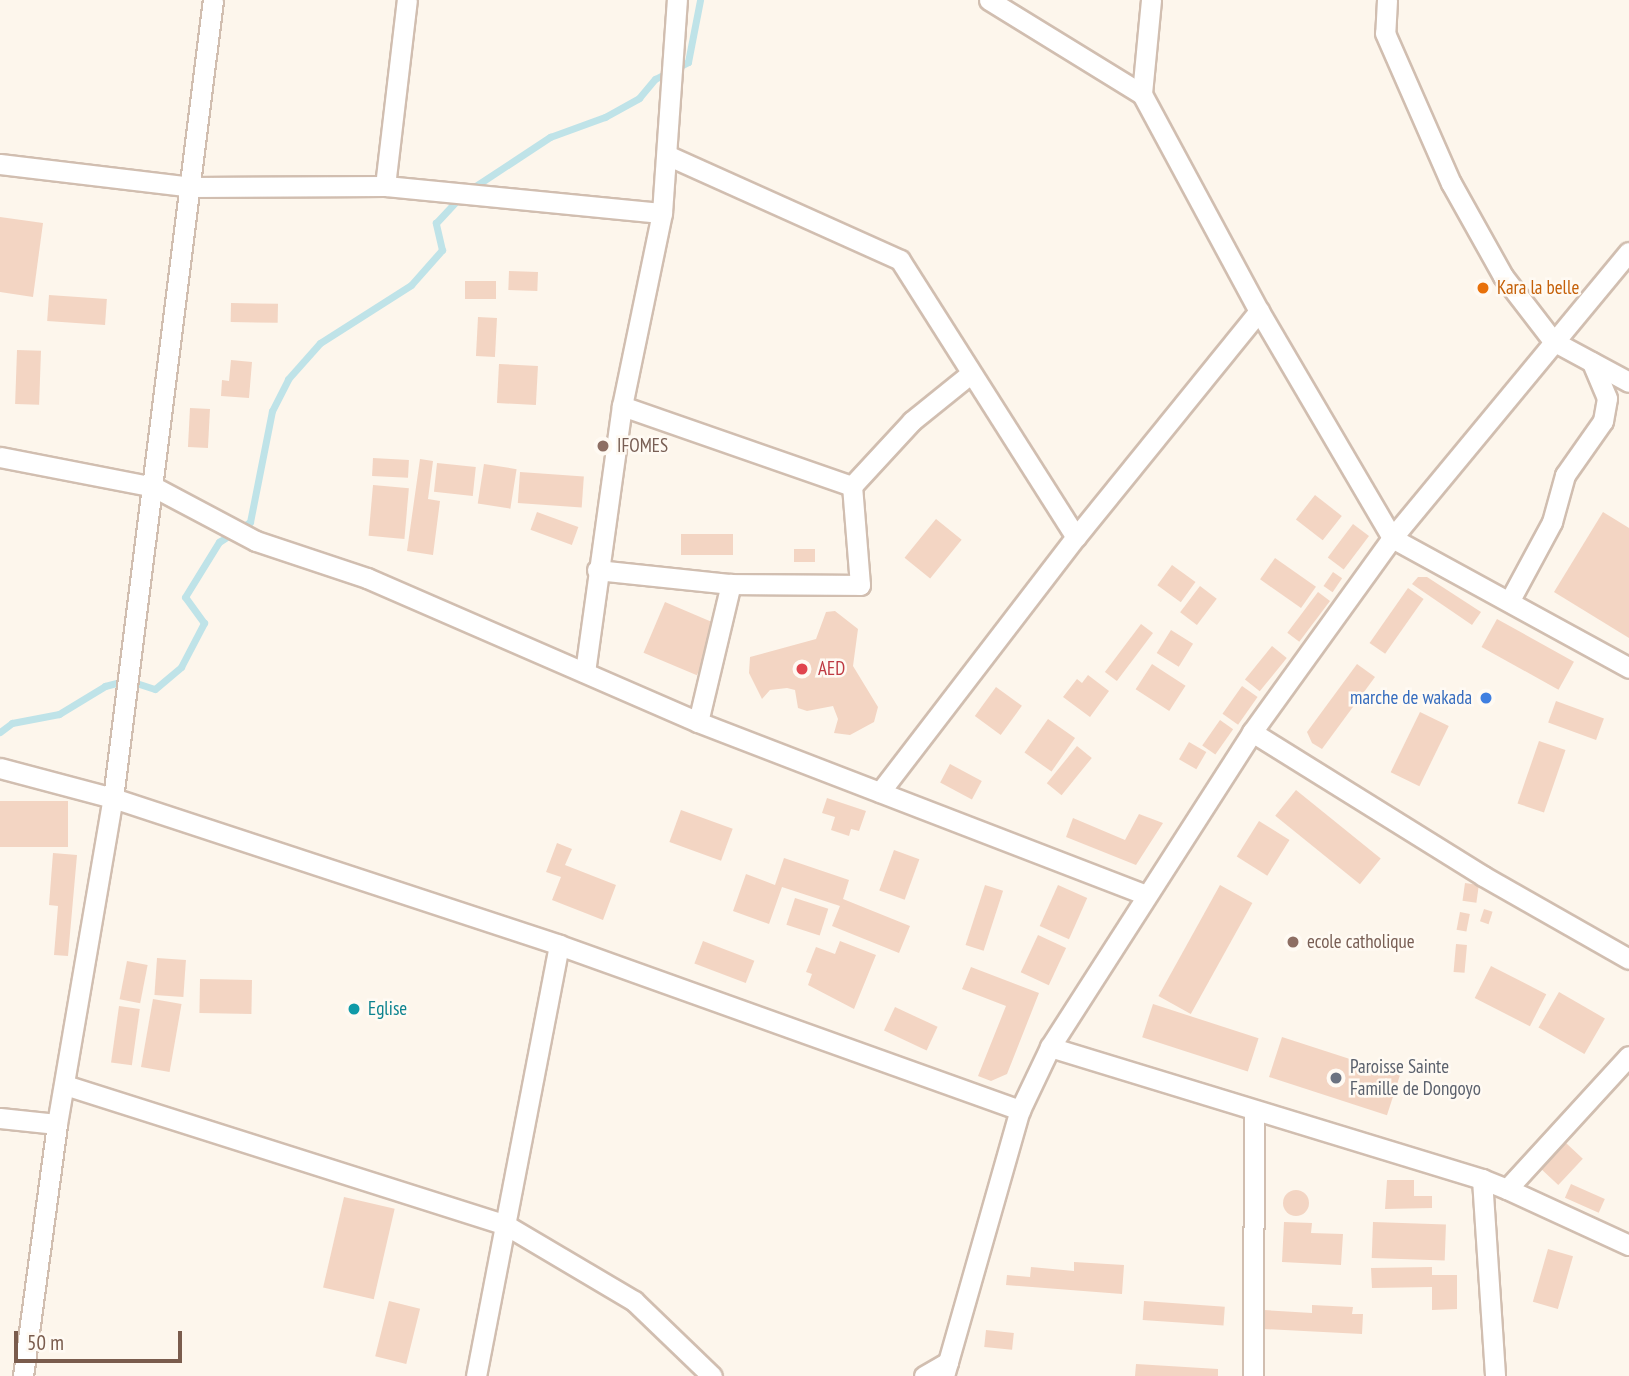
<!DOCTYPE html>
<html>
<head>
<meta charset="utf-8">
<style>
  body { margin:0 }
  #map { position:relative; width:1629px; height:1376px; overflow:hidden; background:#fdf6ec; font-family:"PT Sans Narrow",sans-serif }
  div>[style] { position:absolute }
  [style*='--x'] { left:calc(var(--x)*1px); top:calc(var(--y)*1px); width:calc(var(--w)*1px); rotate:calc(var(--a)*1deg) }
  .stream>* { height:7px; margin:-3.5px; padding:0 3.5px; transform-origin:3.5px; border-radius:3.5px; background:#bfe3e8 }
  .building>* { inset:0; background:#f3d5c3; transform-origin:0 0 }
  .round { border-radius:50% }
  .roads { filter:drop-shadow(2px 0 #d1beb0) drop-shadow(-2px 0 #d1beb0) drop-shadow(0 2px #d1beb0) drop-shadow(0 -2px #d1beb0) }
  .minor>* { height:19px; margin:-9.5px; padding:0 9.5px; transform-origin:9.5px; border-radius:9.5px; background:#fff }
  .dots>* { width:19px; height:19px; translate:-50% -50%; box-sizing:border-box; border:4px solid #fffaf3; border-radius:50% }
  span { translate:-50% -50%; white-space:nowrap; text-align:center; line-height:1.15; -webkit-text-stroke:5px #fffaf3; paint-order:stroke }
  .food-label { font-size:19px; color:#c56008 }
  .left { translate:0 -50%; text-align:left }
  .education-label { font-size:19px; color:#785e54 }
  .health-label { font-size:19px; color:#be3a42 }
  .shop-label { font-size:19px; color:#366cbe }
  .right { translate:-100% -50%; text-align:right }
  .culture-label { font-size:19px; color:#0d838f }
  .worship-label { font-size:19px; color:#5b616d }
  .scale { position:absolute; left:14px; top:1331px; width:168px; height:32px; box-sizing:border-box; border:4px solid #7a5c4d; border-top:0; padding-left:9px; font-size:21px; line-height:24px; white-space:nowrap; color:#7a5c4d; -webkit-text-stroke:5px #fffaf3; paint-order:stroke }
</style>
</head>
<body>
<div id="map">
  <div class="stream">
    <div style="--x:471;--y:189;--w:95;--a:-33.4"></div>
    <div style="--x:550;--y:137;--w:59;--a:-20"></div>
    <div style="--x:605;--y:117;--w:39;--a:-29"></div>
    <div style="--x:639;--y:98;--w:25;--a:-50"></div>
    <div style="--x:655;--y:79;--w:37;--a:-27"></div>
    <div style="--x:688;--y:62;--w:63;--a:-79"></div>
    <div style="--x:0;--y:732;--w:15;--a:-37"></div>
    <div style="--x:12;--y:723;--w:48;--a:-10.8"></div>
    <div style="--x:59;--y:714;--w:54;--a:-31.3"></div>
    <div style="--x:105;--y:686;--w:23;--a:-15"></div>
    <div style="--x:127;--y:680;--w:29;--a:18"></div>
    <div style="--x:155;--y:689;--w:34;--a:-40"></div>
    <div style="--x:181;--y:667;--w:50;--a:-62.4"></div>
    <div style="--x:204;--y:623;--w:32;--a:-126"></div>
    <div style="--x:185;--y:597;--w:65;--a:-58.3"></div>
    <div style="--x:219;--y:542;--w:37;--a:-33"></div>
    <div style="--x:250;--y:522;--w:113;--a:-78.8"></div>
    <div style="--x:272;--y:411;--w:36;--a:-63"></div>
    <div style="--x:288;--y:379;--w:48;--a:-48.4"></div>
    <div style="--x:320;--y:343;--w:108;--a:-32.5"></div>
    <div style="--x:411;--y:285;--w:47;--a:-48.5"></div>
    <div style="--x:442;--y:250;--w:28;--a:-103"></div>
    <div style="--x:436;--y:223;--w:37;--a:-47"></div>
  </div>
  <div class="building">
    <div style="clip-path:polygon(0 217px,43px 223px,33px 297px,0 292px)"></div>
    <div style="left:509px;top:271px;width:29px;height:19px;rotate:2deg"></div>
    <div style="left:465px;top:281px;width:31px;height:18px"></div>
    <div style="left:49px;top:295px;width:58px;height:26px;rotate:4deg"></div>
    <div style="left:231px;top:303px;width:47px;height:19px;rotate:1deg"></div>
    <div style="left:478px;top:317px;width:19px;height:39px;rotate:3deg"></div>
    <div style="left:17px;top:350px;width:24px;height:54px;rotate:2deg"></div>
    <div style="clip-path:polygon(231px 360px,252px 362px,249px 398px,221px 396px,222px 380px,229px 381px)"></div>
    <div style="left:499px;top:364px;width:39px;height:39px;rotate:3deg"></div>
    <div style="left:190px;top:408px;width:20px;height:39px;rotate:3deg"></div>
    <div style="left:373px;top:458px;width:36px;height:18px;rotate:3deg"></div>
    <div style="clip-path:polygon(420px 459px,433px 461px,428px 499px,440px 501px,433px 555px,407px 551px)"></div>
    <div style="left:437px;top:463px;width:39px;height:29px;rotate:6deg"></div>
    <div style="left:484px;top:464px;width:33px;height:40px;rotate:9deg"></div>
    <div style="left:520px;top:472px;width:64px;height:31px;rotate:4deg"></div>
    <div style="left:373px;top:485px;width:36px;height:51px;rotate:5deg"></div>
    <div style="left:1315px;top:495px;width:34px;height:31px;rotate:38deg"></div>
    <div style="left:537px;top:512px;width:44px;height:19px;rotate:20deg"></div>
    <div style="clip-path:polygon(1603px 512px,1629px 528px,1629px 638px,1554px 592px)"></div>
    <div style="left:936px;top:519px;width:33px;height:50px;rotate:39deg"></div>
    <div style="left:1353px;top:524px;width:20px;height:42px;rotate:37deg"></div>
    <div style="left:733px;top:534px;width:21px;height:52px;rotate:90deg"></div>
    <div style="left:794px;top:549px;width:21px;height:13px"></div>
    <div style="left:1275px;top:558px;width:50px;height:26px;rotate:35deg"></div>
    <div style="left:1172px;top:565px;width:29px;height:25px;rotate:36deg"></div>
    <div style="left:1333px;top:572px;width:11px;height:17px;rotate:34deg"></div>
    <div style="clip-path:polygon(1418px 577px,1427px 577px,1481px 612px,1472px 625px,1412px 584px)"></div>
    <div style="left:1200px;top:586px;width:21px;height:33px;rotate:37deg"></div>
    <div style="left:1408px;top:588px;width:19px;height:67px;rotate:35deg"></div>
    <div style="left:1318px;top:592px;width:15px;height:51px;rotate:37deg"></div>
    <div style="left:665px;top:602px;width:58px;height:55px;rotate:23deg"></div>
    <div style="clip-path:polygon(835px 611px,858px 629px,853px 666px,878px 707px,874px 722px,850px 735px,834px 733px,838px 719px,833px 706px,807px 711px,798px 708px,795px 690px,787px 688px,770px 690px,762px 699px,749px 673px,750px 657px,816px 639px,826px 612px)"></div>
    <div style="left:1497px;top:619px;width:88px;height:32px;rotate:29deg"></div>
    <div style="left:1141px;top:624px;width:15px;height:60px;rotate:37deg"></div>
    <div style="left:1171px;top:630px;width:26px;height:27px;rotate:32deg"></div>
    <div style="left:1272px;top:646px;width:19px;height:43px;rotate:39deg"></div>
    <div style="left:1152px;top:664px;width:40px;height:30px;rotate:33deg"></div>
    <div style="clip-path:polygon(1357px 664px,1375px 677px,1322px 749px,1312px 743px,1307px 732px)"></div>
    <div style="clip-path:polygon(1088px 675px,1109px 691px,1090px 717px,1063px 697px,1077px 679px,1082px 683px)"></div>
    <div style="left:1242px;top:686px;width:19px;height:34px;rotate:35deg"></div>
    <div style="left:996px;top:687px;width:32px;height:36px;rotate:36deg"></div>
    <div style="left:1556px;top:701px;width:51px;height:23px;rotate:20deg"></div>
    <div style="left:1420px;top:712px;width:32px;height:67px;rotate:26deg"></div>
    <div style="left:1048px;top:719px;width:33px;height:41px;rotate:35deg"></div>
    <div style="left:1220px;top:720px;width:16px;height:31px;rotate:35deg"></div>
    <div style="left:1539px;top:741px;width:28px;height:66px;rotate:19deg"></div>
    <div style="left:1189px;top:742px;width:20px;height:20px;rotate:30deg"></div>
    <div style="left:1077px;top:746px;width:19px;height:48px;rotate:39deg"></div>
    <div style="left:950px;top:764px;width:36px;height:21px;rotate:28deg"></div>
    <div style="left:1296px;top:790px;width:109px;height:33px;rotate:39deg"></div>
    <div style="clip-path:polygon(827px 798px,866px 811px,859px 831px,851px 829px,849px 836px,831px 830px,835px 817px,822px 813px)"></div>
    <div style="left:0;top:801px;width:68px;height:46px"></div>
    <div style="left:681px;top:810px;width:55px;height:34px;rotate:20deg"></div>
    <div style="clip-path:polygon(1139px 814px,1163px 823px,1136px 865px,1066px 837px,1073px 818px,1125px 840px)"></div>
    <div style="left:1259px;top:821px;width:36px;height:42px;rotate:32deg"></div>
    <div style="clip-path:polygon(557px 843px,572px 849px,565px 865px,616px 885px,603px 920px,552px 900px,561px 877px,546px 872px)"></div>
    <div style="left:894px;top:850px;width:27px;height:43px;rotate:20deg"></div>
    <div style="clip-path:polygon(53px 853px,77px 855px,68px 956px,54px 955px,58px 906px,49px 905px)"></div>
    <div style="clip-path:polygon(784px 858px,849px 880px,843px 899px,910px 926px,899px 953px,832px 926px,840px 906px,782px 887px,769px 924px,733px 911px,746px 874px,775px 885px)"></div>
    <div style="left:1465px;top:883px;width:14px;height:18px;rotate:8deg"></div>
    <div style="left:985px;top:885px;width:19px;height:63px;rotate:18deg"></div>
    <div style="left:1058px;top:885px;width:32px;height:45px;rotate:24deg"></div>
    <div style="left:1220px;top:885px;width:37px;height:127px;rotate:29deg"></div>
    <div style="left:795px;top:898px;width:35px;height:28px;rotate:18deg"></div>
    <div style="left:1484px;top:909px;width:9px;height:13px;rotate:18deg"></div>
    <div style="left:1460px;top:912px;width:10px;height:18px;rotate:11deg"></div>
    <div style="left:1038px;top:935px;width:31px;height:41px;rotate:25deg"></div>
    <div style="left:703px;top:941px;width:55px;height:24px;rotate:21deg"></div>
    <div style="clip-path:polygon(840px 941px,876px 955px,854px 1009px,808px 985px,812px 974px,806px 972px,816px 947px,835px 954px)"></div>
    <div style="left:1456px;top:944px;width:11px;height:28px;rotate:5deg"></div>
    <div style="left:157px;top:958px;width:29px;height:37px;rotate:4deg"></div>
    <div style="left:127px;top:961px;width:21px;height:39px;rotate:11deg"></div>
    <div style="left:1491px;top:966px;width:62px;height:36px;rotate:27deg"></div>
    <div style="clip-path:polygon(971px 967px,1039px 993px,1007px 1074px,991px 1081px,978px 1076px,1006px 1006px,962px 989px)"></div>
    <div style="left:200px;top:979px;width:52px;height:34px;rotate:1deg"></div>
    <div style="left:1559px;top:992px;width:53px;height:41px;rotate:30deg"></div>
    <div style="left:153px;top:999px;width:29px;height:69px;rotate:10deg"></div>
    <div style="left:1153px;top:1004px;width:111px;height:35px;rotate:18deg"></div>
    <div style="left:119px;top:1006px;width:21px;height:57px;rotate:8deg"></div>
    <div style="left:895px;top:1007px;width:47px;height:26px;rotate:25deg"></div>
    <div style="left:1282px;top:1037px;width:124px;height:42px;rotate:18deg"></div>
    <div style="left:1566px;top:1143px;width:23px;height:36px;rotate:43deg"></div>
    <div style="clip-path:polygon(1387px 1180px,1414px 1180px,1414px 1196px,1432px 1196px,1432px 1208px,1385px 1209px)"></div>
    <div style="left:1571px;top:1184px;width:37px;height:15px;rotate:24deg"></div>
    <div class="round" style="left:1283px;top:1190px;width:26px;height:26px"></div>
    <div style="left:344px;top:1197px;width:52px;height:93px;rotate:13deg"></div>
    <div style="clip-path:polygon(1284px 1222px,1312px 1223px,1311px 1233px,1343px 1234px,1341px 1265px,1282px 1262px)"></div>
    <div style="left:1373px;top:1222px;width:73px;height:36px;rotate:2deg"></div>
    <div style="left:1548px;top:1249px;width:26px;height:55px;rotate:16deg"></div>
    <div style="clip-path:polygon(1074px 1262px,1124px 1265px,1122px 1294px,1006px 1285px,1007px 1275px,1030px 1277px,1031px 1267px,1074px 1271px)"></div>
    <div style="clip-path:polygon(1432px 1267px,1432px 1275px,1457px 1275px,1457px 1309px,1432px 1310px,1432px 1287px,1372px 1288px,1371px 1268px)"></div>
    <div style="left:389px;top:1301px;width:32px;height:57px;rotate:14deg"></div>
    <div style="left:1144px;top:1301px;width:81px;height:19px;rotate:4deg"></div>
    <div style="clip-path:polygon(1312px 1305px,1353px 1307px,1352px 1314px,1363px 1314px,1362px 1334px,1263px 1329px,1264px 1310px,1312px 1313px)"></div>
    <div style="left:986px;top:1330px;width:28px;height:17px;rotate:6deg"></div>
    <div style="clip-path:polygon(1136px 1364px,1218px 1369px,1218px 1376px,1135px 1376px)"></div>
  </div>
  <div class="roads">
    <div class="minor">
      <div style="--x:989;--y:0;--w:180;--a:31.6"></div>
      <div style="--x:1151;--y:0;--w:94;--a:95.5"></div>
      <div style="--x:1142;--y:94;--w:247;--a:61.7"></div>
      <div style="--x:1259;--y:311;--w:263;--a:59.6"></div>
      <div style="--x:1392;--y:538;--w:270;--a:28.7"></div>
      <div style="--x:1387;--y:0;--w:33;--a:93"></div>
      <div style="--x:1385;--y:33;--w:164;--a:66.3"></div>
      <div style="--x:1451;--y:183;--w:107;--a:60.8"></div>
      <div style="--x:1503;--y:276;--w:82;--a:52.4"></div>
      <div style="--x:1553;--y:341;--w:86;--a:28.3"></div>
      <div style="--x:669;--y:156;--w:253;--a:24.2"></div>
      <div style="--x:900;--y:260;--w:328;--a:57.6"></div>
      <div style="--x:0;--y:164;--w:193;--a:6.8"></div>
      <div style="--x:192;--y:187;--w:193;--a:-0.3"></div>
      <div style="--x:385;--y:186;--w:278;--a:5.6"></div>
      <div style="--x:385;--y:186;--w:187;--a:-83.3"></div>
      <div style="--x:622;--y:406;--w:244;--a:19.2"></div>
      <div style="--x:0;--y:457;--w:157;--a:11"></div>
      <div style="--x:154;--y:487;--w:115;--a:27.9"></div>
      <div style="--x:256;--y:541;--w:117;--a:18.4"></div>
      <div style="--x:367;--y:578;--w:361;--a:23.5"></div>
      <div style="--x:698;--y:722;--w:478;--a:21.1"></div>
      <div style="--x:597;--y:570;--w:135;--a:6"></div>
      <div style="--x:731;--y:584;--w:129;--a:0.4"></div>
      <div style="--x:860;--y:585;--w:99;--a:-94.6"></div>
      <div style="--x:852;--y:486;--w:88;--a:-47.3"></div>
      <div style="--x:912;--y:421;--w:73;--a:-38.9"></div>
      <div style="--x:1510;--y:600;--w:89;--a:-61.7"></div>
      <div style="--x:1552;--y:522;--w:49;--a:-74.5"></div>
      <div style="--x:1565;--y:475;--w:66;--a:-54.9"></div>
      <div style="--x:1603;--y:421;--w:23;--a:-80"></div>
      <div style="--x:1607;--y:398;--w:39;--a:-113"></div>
      <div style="--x:585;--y:672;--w:269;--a:-82.1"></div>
      <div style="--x:622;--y:406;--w:197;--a:-78.3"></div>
      <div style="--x:662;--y:213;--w:214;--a:-86"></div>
      <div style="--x:698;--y:722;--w:142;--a:-76.6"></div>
      <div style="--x:1252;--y:732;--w:272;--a:31.9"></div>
      <div style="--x:1483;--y:876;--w:168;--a:29.6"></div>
      <div style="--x:0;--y:768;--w:117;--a:14.9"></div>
      <div style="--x:113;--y:798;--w:470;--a:18.2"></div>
      <div style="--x:559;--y:945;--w:490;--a:19.7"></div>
      <div style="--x:880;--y:792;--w:322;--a:-52.5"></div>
      <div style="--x:1076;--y:537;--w:291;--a:-51"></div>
      <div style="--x:1050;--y:1047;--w:452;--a:17"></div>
      <div style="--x:1482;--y:1179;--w:197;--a:86.2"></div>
      <div style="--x:65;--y:1085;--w:460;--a:17.6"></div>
      <div style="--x:504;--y:1224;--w:151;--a:30.6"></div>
      <div style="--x:634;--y:1301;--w:108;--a:43.9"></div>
      <div style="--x:0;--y:1118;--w:57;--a:6"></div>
      <div style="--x:1482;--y:1179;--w:27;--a:22"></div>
      <div style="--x:1507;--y:1189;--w:180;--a:-47.5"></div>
      <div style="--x:1507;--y:1189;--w:134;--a:24.7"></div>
      <div style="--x:23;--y:1376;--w:254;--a:-82.3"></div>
      <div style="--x:57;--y:1124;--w:331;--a:-80.3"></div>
      <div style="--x:113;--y:798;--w:804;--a:-82.86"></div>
      <div style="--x:476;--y:1376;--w:439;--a:-79.1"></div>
      <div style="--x:924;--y:1376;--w:28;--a:-30"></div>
      <div style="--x:944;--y:1376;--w:277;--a:-74.1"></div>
      <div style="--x:1020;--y:1110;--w:70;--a:-64.5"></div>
      <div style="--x:1050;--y:1047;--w:374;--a:-57.3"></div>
      <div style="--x:1252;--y:732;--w:239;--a:-54.2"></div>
      <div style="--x:1392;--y:538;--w:371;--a:-50.4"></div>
      <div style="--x:1253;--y:1376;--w:264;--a:-89.8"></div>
    </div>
  </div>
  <div class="dots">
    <div style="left:1483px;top:288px;background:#e8710a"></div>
    <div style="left:603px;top:446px;background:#8d6e63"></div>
    <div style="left:802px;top:669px;background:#e0444e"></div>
    <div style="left:1486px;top:698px;background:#3f7fe0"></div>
    <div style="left:1293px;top:942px;background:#8d6e63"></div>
    <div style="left:354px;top:1009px;background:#0f9aa8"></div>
    <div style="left:1336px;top:1078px;background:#6b7280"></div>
  </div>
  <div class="food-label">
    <span class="left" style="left:1497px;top:288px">Kara la belle</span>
  </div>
  <div class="education-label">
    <span class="left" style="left:617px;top:446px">IFOMES</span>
    <span class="left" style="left:1307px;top:942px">ecole catholique</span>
  </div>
  <div class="health-label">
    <span class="left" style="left:818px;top:669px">AED</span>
  </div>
  <div class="shop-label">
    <span class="right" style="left:1472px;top:698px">marche de wakada</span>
  </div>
  <div class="culture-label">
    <span class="left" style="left:368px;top:1009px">Eglise</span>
  </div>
  <div class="worship-label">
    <span class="left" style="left:1350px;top:1078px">Paroisse Sainte<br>Famille de Dongoyo</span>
  </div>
  <div class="scale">50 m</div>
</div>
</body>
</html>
